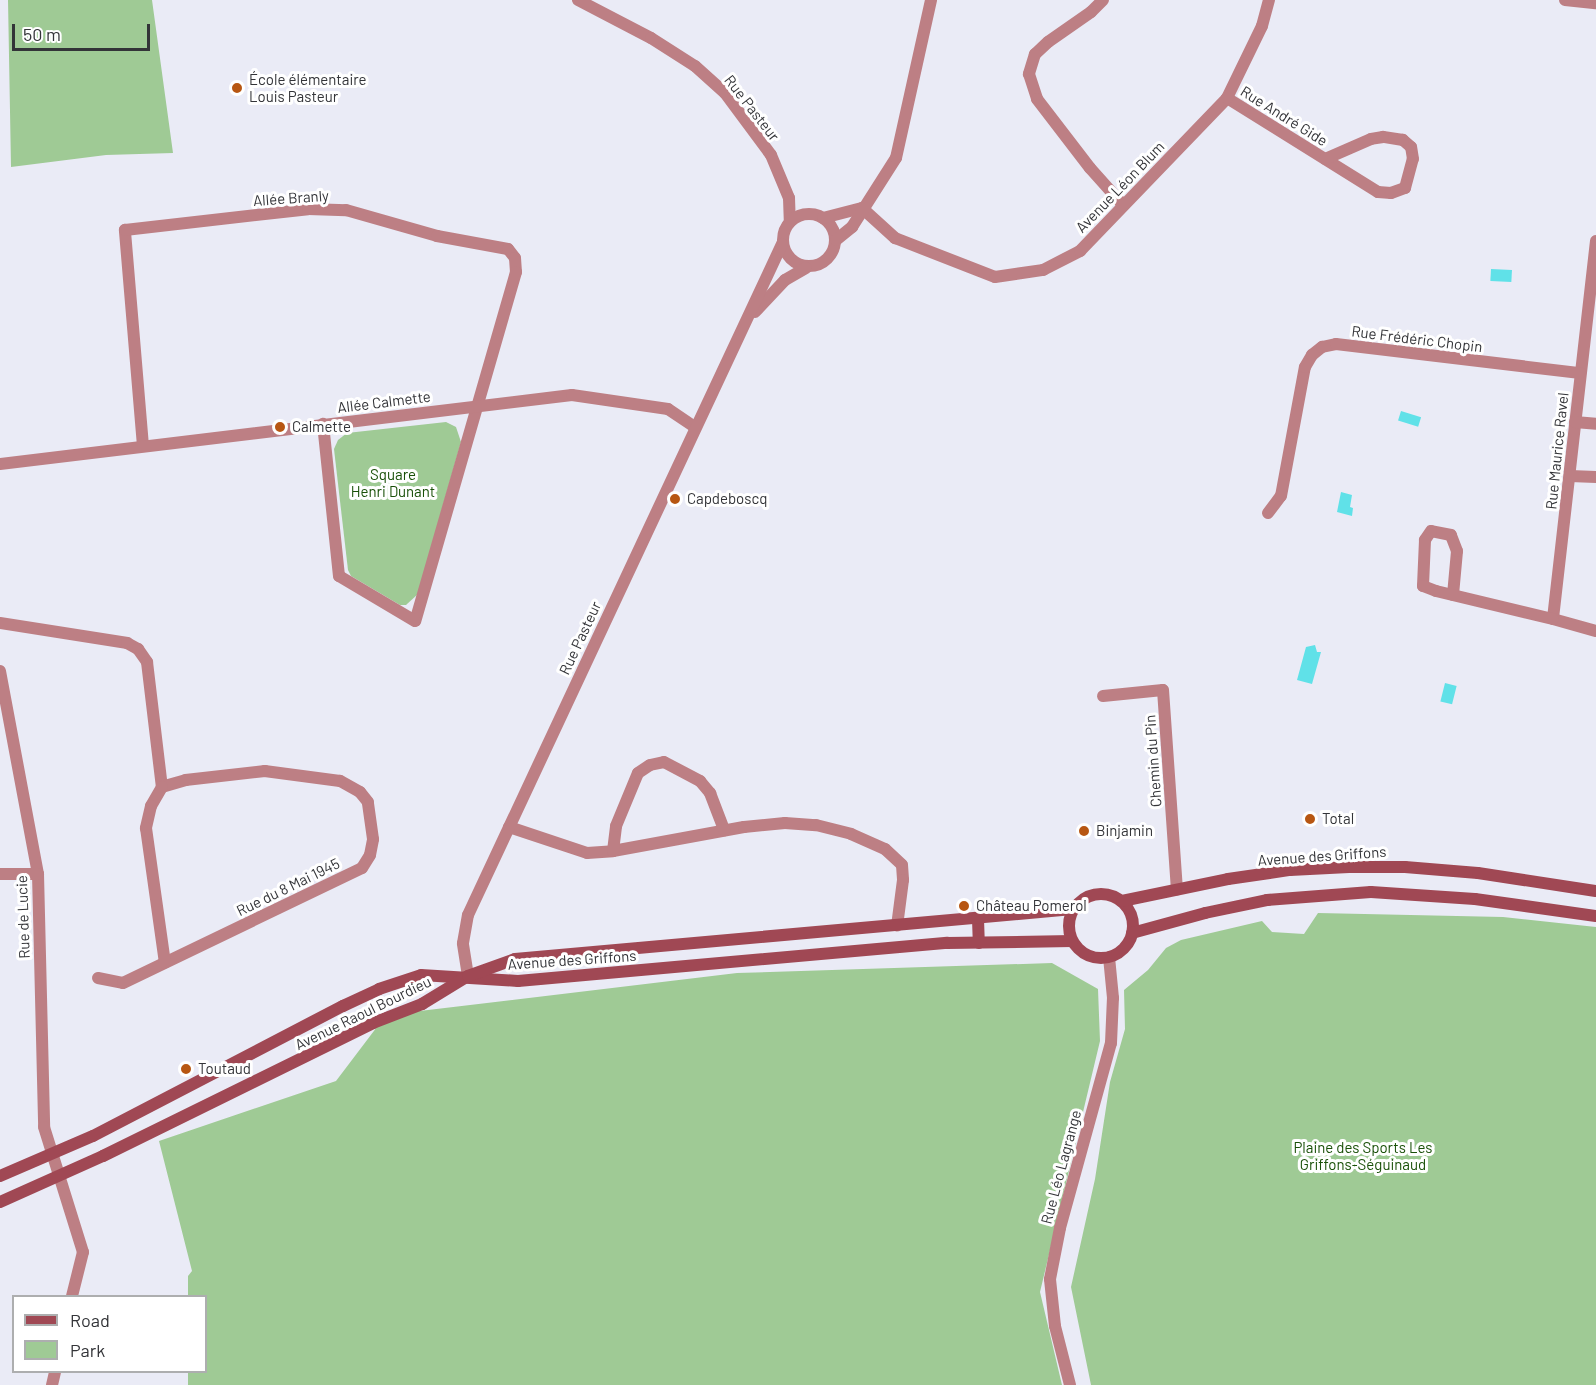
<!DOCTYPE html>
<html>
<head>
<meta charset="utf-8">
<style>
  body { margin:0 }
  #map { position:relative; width:1596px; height:1385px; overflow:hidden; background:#eaebf6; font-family:Barlow,sans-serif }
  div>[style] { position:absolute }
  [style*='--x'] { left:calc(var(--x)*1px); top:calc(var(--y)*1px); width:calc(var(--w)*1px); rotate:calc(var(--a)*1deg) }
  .green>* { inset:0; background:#9fca95 }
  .water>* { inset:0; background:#60e1e8; transform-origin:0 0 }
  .street>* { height:12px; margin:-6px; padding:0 6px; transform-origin:6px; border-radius:6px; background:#bd7f84 }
  .street>.ring { margin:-6px; padding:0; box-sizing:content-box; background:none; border:12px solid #bd7f84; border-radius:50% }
  .secondary>* { height:12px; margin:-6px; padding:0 6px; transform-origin:6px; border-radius:6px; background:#a04854 }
  .secondary>.ring { margin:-6px; padding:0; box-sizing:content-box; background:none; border:12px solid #a04854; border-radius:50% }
  .dots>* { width:16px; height:16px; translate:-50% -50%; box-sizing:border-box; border:3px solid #fff; border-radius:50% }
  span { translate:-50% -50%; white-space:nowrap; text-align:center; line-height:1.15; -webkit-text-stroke:6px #fff; paint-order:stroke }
  .poi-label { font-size:15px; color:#333438 }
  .left { translate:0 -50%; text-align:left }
  .street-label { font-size:15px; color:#333438 }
  .park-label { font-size:15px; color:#195008 }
  .legend { position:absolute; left:12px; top:1295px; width:195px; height:78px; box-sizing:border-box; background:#fff; border:2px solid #adaeaf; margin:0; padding:8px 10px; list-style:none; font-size:18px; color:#333438 }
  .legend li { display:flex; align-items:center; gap:12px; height:30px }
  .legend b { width:30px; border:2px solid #adaeaf }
  .scale { position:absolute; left:12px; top:24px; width:138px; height:27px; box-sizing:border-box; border:3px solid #333438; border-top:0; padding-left:8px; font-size:18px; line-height:21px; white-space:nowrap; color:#333438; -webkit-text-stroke:4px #fff; paint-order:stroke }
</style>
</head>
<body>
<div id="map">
  <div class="green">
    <div style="clip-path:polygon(8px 0,152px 0,173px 153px,106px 155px,11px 167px)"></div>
    <div style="clip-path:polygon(446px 422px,456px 427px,461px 442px,418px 594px,406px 605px,400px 605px,351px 576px,348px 570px,334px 449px,338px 440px,347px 433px)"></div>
    <div style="clip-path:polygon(1318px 913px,1503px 917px,1596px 927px,1596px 1385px,1091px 1385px,1071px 1287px,1095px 1179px,1110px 1082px,1125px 1029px,1124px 990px,1148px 970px,1166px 948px,1181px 940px,1262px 921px,1272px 932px,1304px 934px)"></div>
    <div style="clip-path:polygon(1052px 963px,1098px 989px,1100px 1041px,1040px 1292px,1062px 1385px,188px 1385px,188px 1372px,206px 1372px,206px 1296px,188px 1296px,188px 1276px,192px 1271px,159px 1141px,336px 1081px,386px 1015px,737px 973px)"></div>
  </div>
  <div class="water">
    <div style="left:1491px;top:269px;width:21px;height:12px;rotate:3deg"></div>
    <div style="left:1401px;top:411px;width:21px;height:10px;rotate:17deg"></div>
    <div style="clip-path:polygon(1341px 492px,1352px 495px,1350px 507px,1353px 508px,1352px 516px,1337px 512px)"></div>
    <div style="clip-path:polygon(1315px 645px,1317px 652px,1321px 652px,1312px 684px,1297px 680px,1306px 647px)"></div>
    <div style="left:1445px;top:683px;width:12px;height:19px;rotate:14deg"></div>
  </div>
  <div class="street">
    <div style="--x:578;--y:0;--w:82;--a:27.5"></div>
    <div style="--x:651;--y:38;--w:52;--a:32.5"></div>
    <div style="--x:695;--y:66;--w:40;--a:42"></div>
    <div style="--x:725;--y:93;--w:77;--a:53.4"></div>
    <div style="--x:771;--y:155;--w:47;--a:67.3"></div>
    <div style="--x:789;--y:198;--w:24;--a:88"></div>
    <div style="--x:1103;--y:0;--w:17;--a:135"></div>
    <div style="--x:1091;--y:12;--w:52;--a:145.1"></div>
    <div style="--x:1048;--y:42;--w:18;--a:137"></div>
    <div style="--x:1035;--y:54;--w:21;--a:107"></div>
    <div style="--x:1029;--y:74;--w:26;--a:72"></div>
    <div style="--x:1037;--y:99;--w:87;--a:52.5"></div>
    <div style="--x:1090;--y:168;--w:50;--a:48.3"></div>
    <div style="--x:1565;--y:0;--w:31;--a:6"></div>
    <div style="--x:1227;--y:98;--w:178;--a:31.9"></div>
    <div style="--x:1378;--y:192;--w:13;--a:4"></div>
    <div style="--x:1391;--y:193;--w:15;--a:-20"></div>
    <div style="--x:1405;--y:188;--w:30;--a:-75"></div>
    <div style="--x:1413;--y:159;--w:12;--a:-99"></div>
    <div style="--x:1411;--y:147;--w:11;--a:-139"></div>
    <div style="--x:1403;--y:140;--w:20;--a:-171"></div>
    <div style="--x:1383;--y:137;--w:12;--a:171"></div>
    <div style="--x:1371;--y:139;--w:50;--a:156.5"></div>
    <div style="--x:862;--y:208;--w:45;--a:42.3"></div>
    <div style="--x:895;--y:238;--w:107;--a:21.3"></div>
    <div style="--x:995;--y:277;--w:49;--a:-8.3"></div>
    <div style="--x:1043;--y:270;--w:42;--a:-27.2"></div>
    <div style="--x:1080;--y:251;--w:212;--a:-46.1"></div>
    <div style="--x:1227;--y:98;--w:80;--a:-64.1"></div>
    <div style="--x:1262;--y:26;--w:27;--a:-75"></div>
    <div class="ring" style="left:783px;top:214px;width:40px;height:40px"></div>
    <div style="--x:823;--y:218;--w:40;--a:-14.4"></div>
    <div style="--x:836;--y:240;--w:21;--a:-39"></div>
    <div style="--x:852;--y:227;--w:82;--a:-57.5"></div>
    <div style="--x:896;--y:158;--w:162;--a:-77.5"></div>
    <div style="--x:1596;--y:241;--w:380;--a:96.5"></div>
    <div style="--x:1553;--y:619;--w:45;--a:15.6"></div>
    <div style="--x:755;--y:312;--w:44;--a:-46.8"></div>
    <div style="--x:785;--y:280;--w:24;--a:-30"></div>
    <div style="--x:1575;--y:422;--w:21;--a:5"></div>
    <div style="--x:143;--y:446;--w:217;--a:-94.8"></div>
    <div style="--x:125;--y:230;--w:184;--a:-6.5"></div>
    <div style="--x:308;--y:209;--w:38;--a:2"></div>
    <div style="--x:346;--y:210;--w:95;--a:15.9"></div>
    <div style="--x:437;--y:236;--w:72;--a:10.4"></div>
    <div style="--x:508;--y:249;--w:11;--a:52"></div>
    <div style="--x:515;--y:258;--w:14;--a:86"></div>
    <div style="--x:516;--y:272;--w:363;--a:106.1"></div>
    <div style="--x:415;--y:621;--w:88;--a:-149.4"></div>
    <div style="--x:339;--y:576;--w:153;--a:-96"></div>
    <div style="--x:0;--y:464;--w:576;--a:-6.88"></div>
    <div style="--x:572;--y:395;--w:97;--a:8.3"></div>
    <div style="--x:668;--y:409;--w:32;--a:34"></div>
    <div style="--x:1570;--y:476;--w:26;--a:2"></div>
    <div style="--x:1268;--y:513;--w:21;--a:-53"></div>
    <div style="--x:1281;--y:496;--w:131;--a:-79.5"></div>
    <div style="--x:1305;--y:367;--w:14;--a:-60"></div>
    <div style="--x:1312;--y:355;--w:13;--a:-39"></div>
    <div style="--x:1322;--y:347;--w:14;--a:-12"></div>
    <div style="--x:1336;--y:344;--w:246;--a:6.8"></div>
    <div style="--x:1453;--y:595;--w:44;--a:-84.8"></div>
    <div style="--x:1457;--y:551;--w:17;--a:-111"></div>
    <div style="--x:1451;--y:535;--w:20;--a:-169"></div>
    <div style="--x:1431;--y:531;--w:11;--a:124"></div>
    <div style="--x:1425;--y:540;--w:46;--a:92.5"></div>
    <div style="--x:1423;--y:586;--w:14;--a:21"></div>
    <div style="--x:1436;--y:591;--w:120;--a:13.5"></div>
    <div style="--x:0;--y:623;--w:129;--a:8.9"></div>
    <div style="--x:127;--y:643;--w:13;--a:29"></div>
    <div style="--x:138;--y:649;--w:16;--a:55"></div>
    <div style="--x:147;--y:662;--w:126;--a:83.2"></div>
    <div style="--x:0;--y:671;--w:207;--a:79.4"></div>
    <div style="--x:38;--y:874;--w:253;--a:88.6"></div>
    <div style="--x:44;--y:1127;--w:131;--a:72.7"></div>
    <div style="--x:83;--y:1252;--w:45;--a:104"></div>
    <div style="--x:1103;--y:696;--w:60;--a:-5.7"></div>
    <div style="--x:1163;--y:690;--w:200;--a:86"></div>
    <div style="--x:509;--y:827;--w:82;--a:18.4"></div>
    <div style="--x:587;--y:853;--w:26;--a:-4"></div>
    <div style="--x:613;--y:851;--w:133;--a:-10.4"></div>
    <div style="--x:744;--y:827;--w:41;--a:-5.6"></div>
    <div style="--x:785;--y:823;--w:31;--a:4"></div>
    <div style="--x:816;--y:825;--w:36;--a:14"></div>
    <div style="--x:851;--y:834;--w:37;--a:24"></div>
    <div style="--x:885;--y:849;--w:23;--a:43"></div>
    <div style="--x:902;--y:865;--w:15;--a:86"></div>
    <div style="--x:903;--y:880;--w:46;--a:97.4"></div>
    <div style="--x:613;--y:851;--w:25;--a:-83"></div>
    <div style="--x:616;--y:826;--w:57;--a:-67.5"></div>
    <div style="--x:638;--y:773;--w:14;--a:-34"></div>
    <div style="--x:650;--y:765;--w:14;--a:-12"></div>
    <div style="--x:664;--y:762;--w:41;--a:27.8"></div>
    <div style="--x:700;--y:781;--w:16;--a:50"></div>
    <div style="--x:710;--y:793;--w:40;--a:69"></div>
    <div style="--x:0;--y:874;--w:38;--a:0"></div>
    <div style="--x:468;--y:976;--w:33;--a:-99"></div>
    <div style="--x:463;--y:943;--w:28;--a:-80"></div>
    <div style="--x:468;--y:915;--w:741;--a:-64.92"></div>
    <div style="--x:98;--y:978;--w:25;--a:11"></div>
    <div style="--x:123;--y:983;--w:265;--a:-25.7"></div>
    <div style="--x:362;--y:868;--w:15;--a:-58"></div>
    <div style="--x:370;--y:855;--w:16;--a:-79"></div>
    <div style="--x:373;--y:839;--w:37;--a:-98"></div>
    <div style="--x:368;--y:802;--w:13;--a:-129"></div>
    <div style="--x:360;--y:792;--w:23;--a:-151"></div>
    <div style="--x:340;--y:781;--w:76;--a:-172.4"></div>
    <div style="--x:265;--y:771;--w:80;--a:173.5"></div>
    <div style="--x:186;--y:780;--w:25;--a:164"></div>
    <div style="--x:162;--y:787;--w:22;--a:120"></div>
    <div style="--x:151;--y:806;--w:23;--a:103"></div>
    <div style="--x:146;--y:828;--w:136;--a:82"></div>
    <div style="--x:52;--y:1385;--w:13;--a:-77"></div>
    <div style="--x:1070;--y:1385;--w:61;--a:-104.3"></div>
    <div style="--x:1055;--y:1326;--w:47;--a:-96.1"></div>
    <div style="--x:1050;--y:1279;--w:52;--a:-78.9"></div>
    <div style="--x:1060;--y:1228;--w:192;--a:-74.6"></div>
    <div style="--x:1111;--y:1043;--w:45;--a:-87.5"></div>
    <div style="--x:1113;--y:998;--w:41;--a:-95.6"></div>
  </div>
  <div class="secondary">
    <div class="ring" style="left:1069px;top:894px;width:52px;height:52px"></div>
    <div style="--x:1122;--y:901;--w:108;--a:-11.7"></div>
    <div style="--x:1228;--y:879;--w:63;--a:-8.3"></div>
    <div style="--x:1290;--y:870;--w:59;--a:-2.9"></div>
    <div style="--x:1349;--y:867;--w:56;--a:0"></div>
    <div style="--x:1405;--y:867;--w:73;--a:4.7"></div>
    <div style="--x:1478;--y:873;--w:119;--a:8.7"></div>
    <div style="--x:978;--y:919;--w:24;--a:88"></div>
    <div style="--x:1132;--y:933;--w:76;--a:-15.3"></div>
    <div style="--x:1205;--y:913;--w:63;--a:-11.8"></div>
    <div style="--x:1267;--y:900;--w:104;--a:-4.4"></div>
    <div style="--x:1371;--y:892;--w:104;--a:3.9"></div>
    <div style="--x:1475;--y:899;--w:122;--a:8"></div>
    <div style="--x:0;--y:1176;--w:101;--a:-23.3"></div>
    <div style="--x:93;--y:1136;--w:282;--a:-27.5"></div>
    <div style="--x:343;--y:1006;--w:40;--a:-25"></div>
    <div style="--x:379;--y:989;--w:44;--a:-18.4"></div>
    <div style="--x:421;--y:975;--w:97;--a:3.5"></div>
    <div style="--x:518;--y:981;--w:431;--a:-5.1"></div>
    <div style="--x:947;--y:943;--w:125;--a:-0.9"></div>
    <div style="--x:0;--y:1202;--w:113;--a:-24.1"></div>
    <div style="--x:103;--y:1156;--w:301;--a:-26.2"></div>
    <div style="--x:373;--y:1023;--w:53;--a:-21.2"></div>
    <div style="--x:422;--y:1004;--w:54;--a:-31.3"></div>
    <div style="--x:468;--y:976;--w:50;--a:-19.9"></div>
    <div style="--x:515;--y:959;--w:560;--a:-5.12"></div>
  </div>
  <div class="dots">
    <div style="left:237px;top:88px;background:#b75612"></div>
    <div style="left:280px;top:427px;background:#b75612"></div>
    <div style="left:675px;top:499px;background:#b75612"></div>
    <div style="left:1310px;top:819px;background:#b75612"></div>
    <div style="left:1084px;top:831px;background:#b75612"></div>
    <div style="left:964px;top:906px;background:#b75612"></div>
    <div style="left:186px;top:1069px;background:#b75612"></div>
  </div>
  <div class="poi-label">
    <span class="left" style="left:249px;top:88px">École élémentaire<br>Louis Pasteur</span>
    <span class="left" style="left:292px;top:427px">Calmette</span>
    <span class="left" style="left:687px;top:499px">Capdeboscq</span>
    <span class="left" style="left:1322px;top:819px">Total</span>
    <span class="left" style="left:1096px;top:831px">Binjamin</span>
    <span class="left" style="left:976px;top:906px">Château Pomerol</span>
    <span class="left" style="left:198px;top:1069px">Toutaud</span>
  </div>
  <div class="street-label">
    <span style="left:752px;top:108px;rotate:52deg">Rue Pasteur</span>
    <span style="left:1284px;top:116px;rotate:32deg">Rue André Gide</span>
    <span style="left:1120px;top:187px;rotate:-46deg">Avenue Léon Blum</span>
    <span style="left:291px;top:198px;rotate:-4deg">Allée Branly</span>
    <span style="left:1417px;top:339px;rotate:7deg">Rue Frédéric Chopin</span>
    <span style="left:384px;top:402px;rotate:-7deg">Allée Calmette</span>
    <span style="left:1557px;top:451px;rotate:-84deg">Rue Maurice Ravel</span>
    <span style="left:580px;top:638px;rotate:-65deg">Rue Pasteur</span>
    <span style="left:1153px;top:761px;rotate:-94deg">Chemin du Pin</span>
    <span style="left:1322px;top:856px;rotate:-4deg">Avenue des Griffons</span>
    <span style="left:288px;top:887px;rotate:-26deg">Rue du 8 Mai 1945</span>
    <span style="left:23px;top:917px;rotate:-92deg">Rue de Lucie</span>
    <span style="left:572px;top:960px;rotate:-4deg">Avenue des Griffons</span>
    <span style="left:363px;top:1013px;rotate:-26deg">Avenue Raoul Bourdieu</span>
    <span style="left:1061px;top:1167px;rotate:-75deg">Rue Léo Lagrange</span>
  </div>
  <div class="park-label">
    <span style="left:393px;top:483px">Square<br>Henri Dunant</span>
    <span style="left:1363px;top:1156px">Plaine des Sports Les<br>Griffons-Séguinaud</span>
  </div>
  <ul class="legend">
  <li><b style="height:8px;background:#a04854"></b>Road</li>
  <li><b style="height:16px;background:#9fca95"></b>Park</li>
  </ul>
  <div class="scale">50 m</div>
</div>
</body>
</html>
